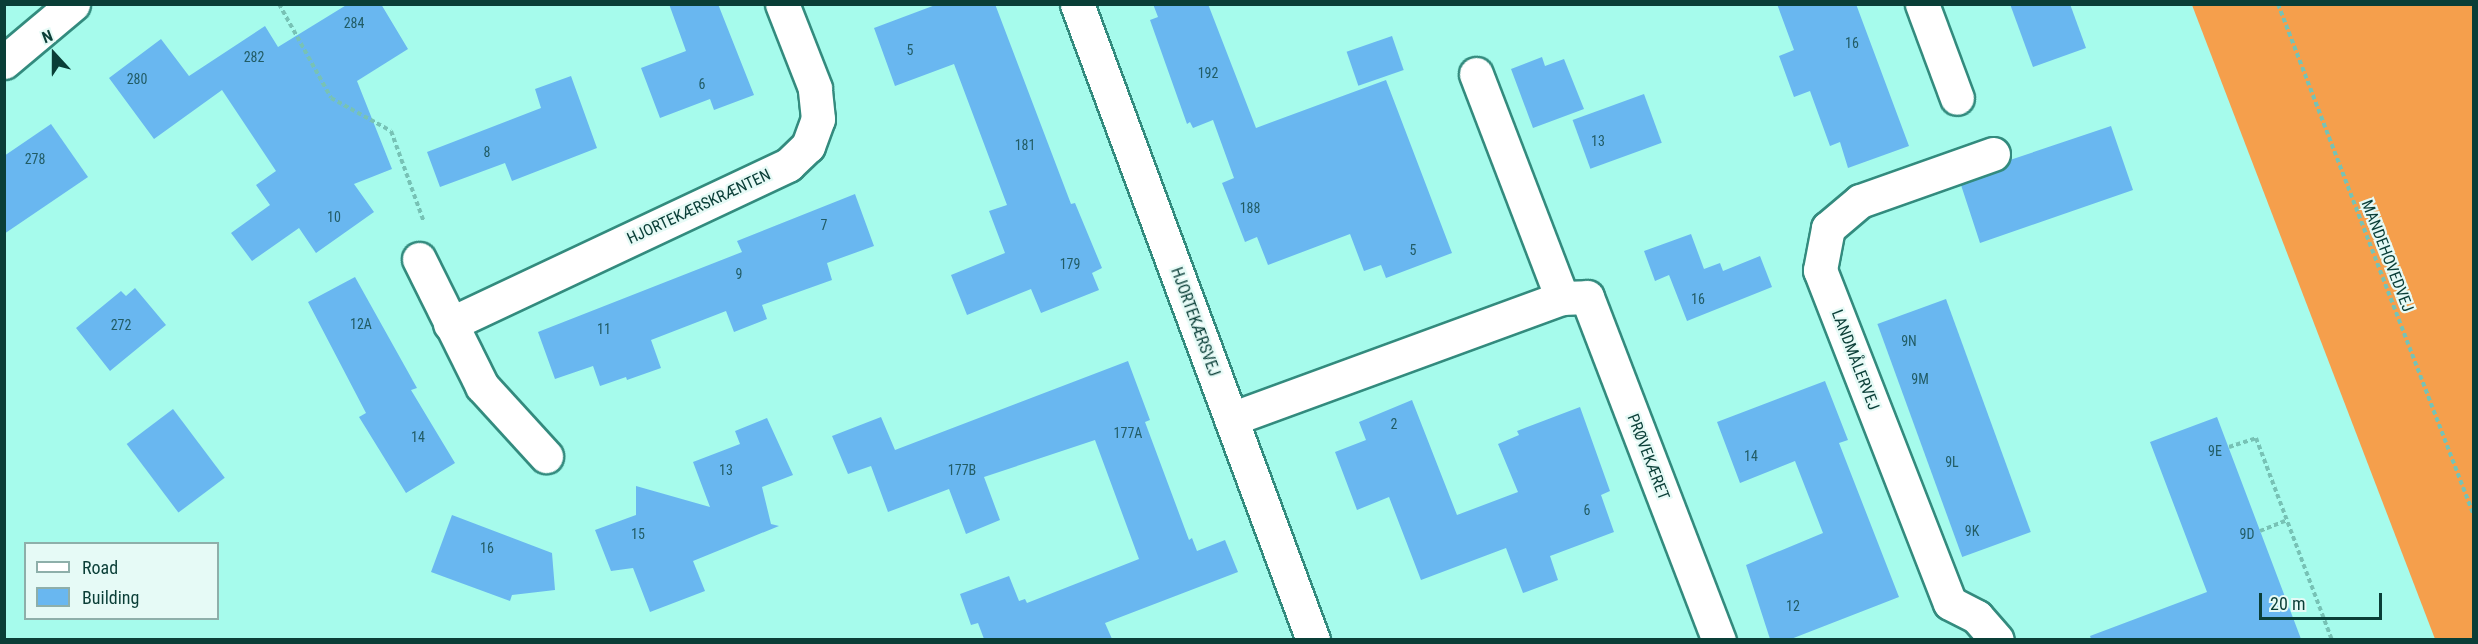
<!DOCTYPE html>
<html>
<head>
<meta charset="utf-8">
<style>
  body { margin:0 }
  #map { position:relative; width:2478px; height:644px; overflow:hidden; background:#a6fbec; font-family:"Roboto Condensed",sans-serif }
  div>[style] { position:absolute }
  [style*='--x'] { left:calc(var(--x)*1px); top:calc(var(--y)*1px); width:calc(var(--w)*1px); rotate:calc(var(--a)*1deg) }
  .forest>* { inset:0; background:#f59f4c }
  .building>* { inset:0; background:#69b7f0; transform-origin:0 0 }
  .path>* { height:4px; margin-top:-2px; transform-origin:0; background:repeating-linear-gradient(90deg,#77c2b5 0 4.5px,transparent 0 7.5px) }
  .roads { filter:drop-shadow(2px 0 #338b7e) drop-shadow(-2px 0 #338b7e) drop-shadow(0 2px #338b7e) drop-shadow(0 -2px #338b7e) }
  .street>* { height:33px; margin:-16.5px; padding:0 16.5px; transform-origin:16.5px; border-radius:16.5px; background:#fff }
  span { translate:-50% -50%; white-space:nowrap; text-align:center; line-height:1.15; -webkit-text-stroke:4.5px #e6faf6; paint-order:stroke }
  .number-label { font-size:14px; color:#225c65 }
  .number-label span { -webkit-text-stroke-width:0 }
  .street-label { font-size:16px; color:#0a3e37 }
  .frame { position:absolute; inset:0; border:6px solid #0a3e37; pointer-events:none }
  .legend { position:absolute; left:24px; top:542px; width:195px; height:78px; box-sizing:border-box; background:#e6faf6; border:2px solid #8eafaa; margin:0; padding:8px 10px; list-style:none; font-size:18px; color:#0a3e37 }
  .legend li { display:flex; align-items:center; gap:12px; height:30px }
  .legend b { width:30px; border:2px solid #8eafaa }
  .north { position:absolute; left:24px; top:24px; width:60px; height:60px; -webkit-text-stroke:4px #e6faf6; paint-order:stroke; rotate:339deg; font-size:16px; font-weight:700; line-height:24px; text-align:center; color:#0a3e37 }
  .north::after { content:''; display:block; margin:auto; width:21px; height:27px; background:#0a3e37; clip-path:polygon(50% 0,100% 100%,50% 72%,0 100%) }
  .scale { position:absolute; left:2259px; top:593px; width:123px; height:27px; box-sizing:border-box; border:3px solid #0a3e37; border-top:0; padding-left:8px; font-size:18px; line-height:21px; white-space:nowrap; color:#0a3e37; -webkit-text-stroke:4px #e6faf6; paint-order:stroke }
</style>
</head>
<body>
<div id="map">
  <div class="forest">
    <div style="clip-path:polygon(2192px 5px,2473px 5px,2473px 639px,2435px 639px)"></div>
  </div>
  <div class="building">
    <div style="clip-path:polygon(348px 4px,381px 4px,408px 49px,357px 81px,392px 169px,354px 184px,374px 212px,316px 253px,299px 228px,252px 261px,231px 233px,270px 205px,256px 185px,276px 171px,222px 90px,154px 139px,109px 78px,161px 39px,189px 76px,265px 26px,278px 47px)"></div>
    <div style="clip-path:polygon(669px 4px,718px 4px,754px 95px,714px 110px,710px 99px,660px 118px,641px 68px,686px 51px)"></div>
    <div style="clip-path:polygon(938px 4px,995px 4px,1071px 204px,1075px 203px,1102px 268px,1092px 273px,1099px 290px,1041px 313px,1031px 289px,967px 315px,951px 275px,1005px 253px,989px 211px,1007px 205px,954px 64px,895px 86px,874px 28px)"></div>
    <div style="clip-path:polygon(1153px 4px,1208px 4px,1256px 128px,1386px 80px,1452px 253px,1386px 278px,1381px 265px,1364px 271px,1350px 234px,1268px 265px,1257px 237px,1245px 242px,1222px 183px,1234px 178px,1213px 120px,1193px 128px,1190px 122px,1187px 124px,1150px 20px,1158px 17px)"></div>
    <div style="clip-path:polygon(1777px 4px,1856px 4px,1909px 146px,1848px 168px,1840px 142px,1830px 146px,1810px 91px,1794px 97px,1779px 56px,1794px 50px)"></div>
    <div style="clip-path:polygon(2010px 4px,2070px 4px,2086px 48px,2033px 67px)"></div>
    <div style="left:1392px;top:36px;width:36px;height:48px;rotate:71deg"></div>
    <div style="clip-path:polygon(1542px 57px,1545px 66px,1564px 59px,1584px 109px,1533px 128px,1511px 69px)"></div>
    <div style="clip-path:polygon(571px 76px,597px 148px,512px 181px,505px 163px,440px 187px,427px 152px,541px 108px,535px 89px)"></div>
    <div style="left:1644px;top:94px;width:52px;height:76px;rotate:70deg"></div>
    <div style="clip-path:polygon(51px 124px,88px 177px,4px 234px,4px 156px)"></div>
    <div style="clip-path:polygon(2111px 126px,2133px 190px,1980px 243px,1961px 185px,1999px 172px,2010px 160px)"></div>
    <div style="clip-path:polygon(855px 194px,874px 246px,827px 263px,832px 280px,762px 305px,767px 319px,734px 332px,726px 311px,651px 340px,661px 368px,627px 380px,626px 377px,600px 386px,593px 366px,555px 379px,538px 332px,742px 252px,737px 241px)"></div>
    <div style="clip-path:polygon(1691px 234px,1704px 269px,1720px 263px,1723px 271px,1760px 256px,1772px 287px,1687px 321px,1669px 275px,1655px 281px,1644px 251px)"></div>
    <div style="clip-path:polygon(355px 277px,417px 388px,411px 390px,455px 463px,406px 493px,359px 417px,366px 413px,308px 302px)"></div>
    <div style="clip-path:polygon(135px 288px,166px 325px,110px 371px,76px 328px,121px 291px,126px 296px)"></div>
    <div style="left:1946px;top:299px;width:248px;height:73px;rotate:70deg"></div>
    <div style="clip-path:polygon(1128px 361px,1150px 420px,1145px 422px,1189px 540px,1192px 538px,1197px 551px,1225px 540px,1238px 572px,1105px 623px,1112px 639px,984px 639px,978px 623px,971px 625px,960px 594px,1009px 576px,1019px 601px,1025px 599px,1027px 603px,1139px 559px,1095px 440px,984px 477px,1000px 520px,966px 534px,949px 489px,888px 512px,871px 466px,848px 474px,832px 436px,881px 417px,895px 450px)"></div>
    <div style="clip-path:polygon(1825px 381px,1848px 440px,1839px 443px,1899px 597px,1791px 639px,1770px 639px,1746px 565px,1823px 533px,1795px 461px,1740px 483px,1717px 422px)"></div>
    <div style="clip-path:polygon(1412px 400px,1457px 515px,1518px 492px,1498px 444px,1519px 435px,1517px 431px,1580px 407px,1610px 491px,1601px 495px,1614px 532px,1550px 556px,1558px 580px,1523px 593px,1506px 548px,1421px 580px,1389px 497px,1357px 510px,1335px 452px,1366px 440px,1359px 422px)"></div>
    <div style="left:173px;top:409px;width:86px;height:58px;rotate:53deg"></div>
    <div style="clip-path:polygon(2217px 417px,2301px 639px,2091px 639px,2090px 636px,2207px 592px,2150px 442px)"></div>
    <div style="clip-path:polygon(767px 418px,793px 475px,762px 487px,771px 524px,779px 526px,693px 561px,705px 591px,650px 612px,633px 568px,611px 571px,595px 530px,636px 515px,636px 486px,710px 507px,693px 462px,740px 444px,735px 431px)"></div>
    <div style="clip-path:polygon(452px 515px,552px 553px,555px 590px,512px 595px,510px 601px,431px 572px)"></div>
  </div>
  <div class="path">
    <div style="--x:279;--y:4;--w:107;--a:61"></div>
    <div style="--x:331;--y:98;--w:68;--a:28.8"></div>
    <div style="--x:391;--y:131;--w:97;--a:70.1"></div>
    <div style="--x:2278;--y:4;--w:548;--a:69.05"></div>
    <div style="--x:2229;--y:447;--w:28;--a:-18"></div>
    <div style="--x:2256;--y:438;--w:216;--a:69.4"></div>
    <div style="--x:2260;--y:531;--w:29;--a:-22"></div>
  </div>
  <div class="roads">
    <div class="street">
      <div style="--x:1077;--y:4;--w:678;--a:69.64"></div>
      <div style="--x:1922;--y:4;--w:100;--a:69.6"></div>
      <div style="--x:4;--y:62;--w:90;--a:-40"></div>
      <div style="--x:1476;--y:74;--w:240;--a:69"></div>
      <div style="--x:1993;--y:154;--w:141;--a:160.5"></div>
      <div style="--x:1860;--y:201;--w:42;--a:139.8"></div>
      <div style="--x:1828;--y:228;--w:43;--a:100.8"></div>
      <div style="--x:1820;--y:270;--w:357;--a:68.7"></div>
      <div style="--x:1950;--y:603;--w:30;--a:27"></div>
      <div style="--x:1977;--y:617;--w:30;--a:49"></div>
      <div style="--x:419;--y:259;--w:142;--a:63.6"></div>
      <div style="--x:482;--y:386;--w:95;--a:47.6"></div>
      <div style="--x:450;--y:324;--w:374;--a:-25.2"></div>
      <div style="--x:788;--y:165;--w:28;--a:-44"></div>
      <div style="--x:808;--y:146;--w:29;--a:-70"></div>
      <div style="--x:818;--y:119;--w:31;--a:-96"></div>
      <div style="--x:815;--y:88;--w:90;--a:-111.4"></div>
      <div style="--x:1231;--y:419;--w:352;--a:-20.1"></div>
      <div style="--x:1562;--y:298;--w:25;--a:-2"></div>
      <div style="--x:1587;--y:297;--w:368;--a:69"></div>
    </div>
  </div>
  <div class="number-label">
    <span style="left:354px;top:23px">284</span>
    <span style="left:1852px;top:43px">16</span>
    <span style="left:910px;top:50px">5</span>
    <span style="left:254px;top:57px">282</span>
    <span style="left:1208px;top:73px">192</span>
    <span style="left:137px;top:79px">280</span>
    <span style="left:702px;top:84px">6</span>
    <span style="left:1598px;top:141px">13</span>
    <span style="left:1025px;top:145px">181</span>
    <span style="left:487px;top:152px">8</span>
    <span style="left:35px;top:159px">278</span>
    <span style="left:1250px;top:208px">188</span>
    <span style="left:334px;top:217px">10</span>
    <span style="left:824px;top:225px">7</span>
    <span style="left:1413px;top:250px">5</span>
    <span style="left:1070px;top:264px">179</span>
    <span style="left:739px;top:274px">9</span>
    <span style="left:1698px;top:299px">16</span>
    <span style="left:361px;top:324px">12A</span>
    <span style="left:121px;top:325px">272</span>
    <span style="left:604px;top:329px">11</span>
    <span style="left:1909px;top:341px">9N</span>
    <span style="left:1920px;top:379px">9M</span>
    <span style="left:1394px;top:424px">2</span>
    <span style="left:1128px;top:433px">177A</span>
    <span style="left:418px;top:437px">14</span>
    <span style="left:2215px;top:451px">9E</span>
    <span style="left:1751px;top:456px">14</span>
    <span style="left:1952px;top:462px">9L</span>
    <span style="left:726px;top:470px">13</span>
    <span style="left:962px;top:470px">177B</span>
    <span style="left:1587px;top:510px">6</span>
    <span style="left:1972px;top:531px">9K</span>
    <span style="left:638px;top:534px">15</span>
    <span style="left:2247px;top:534px">9D</span>
    <span style="left:487px;top:548px">16</span>
    <span style="left:1793px;top:606px">12</span>
  </div>
  <div class="street-label">
    <span style="left:699px;top:207px;rotate:-25deg">HJORTEKÆRSKRÆNTEN</span>
    <span style="left:2387px;top:256px;rotate:69deg">MANDEHOVEDVEJ</span>
    <span style="left:1195px;top:322px;rotate:70deg">HJORTEKÆRSVEJ</span>
    <span style="left:1855px;top:360px;rotate:69deg">LANDMÅLERVEJ</span>
    <span style="left:1648px;top:457px;rotate:69deg">PRØVEKÆRET</span>
  </div>
  <div class="frame"></div>
  <ul class="legend">
  <li><b style="height:8px;background:#fff"></b>Road</li>
  <li><b style="height:16px;background:#69b7f0"></b>Building</li>
  </ul>
  <div class="north">N</div>
  <div class="scale">20 m</div>
</div>
</body>
</html>
